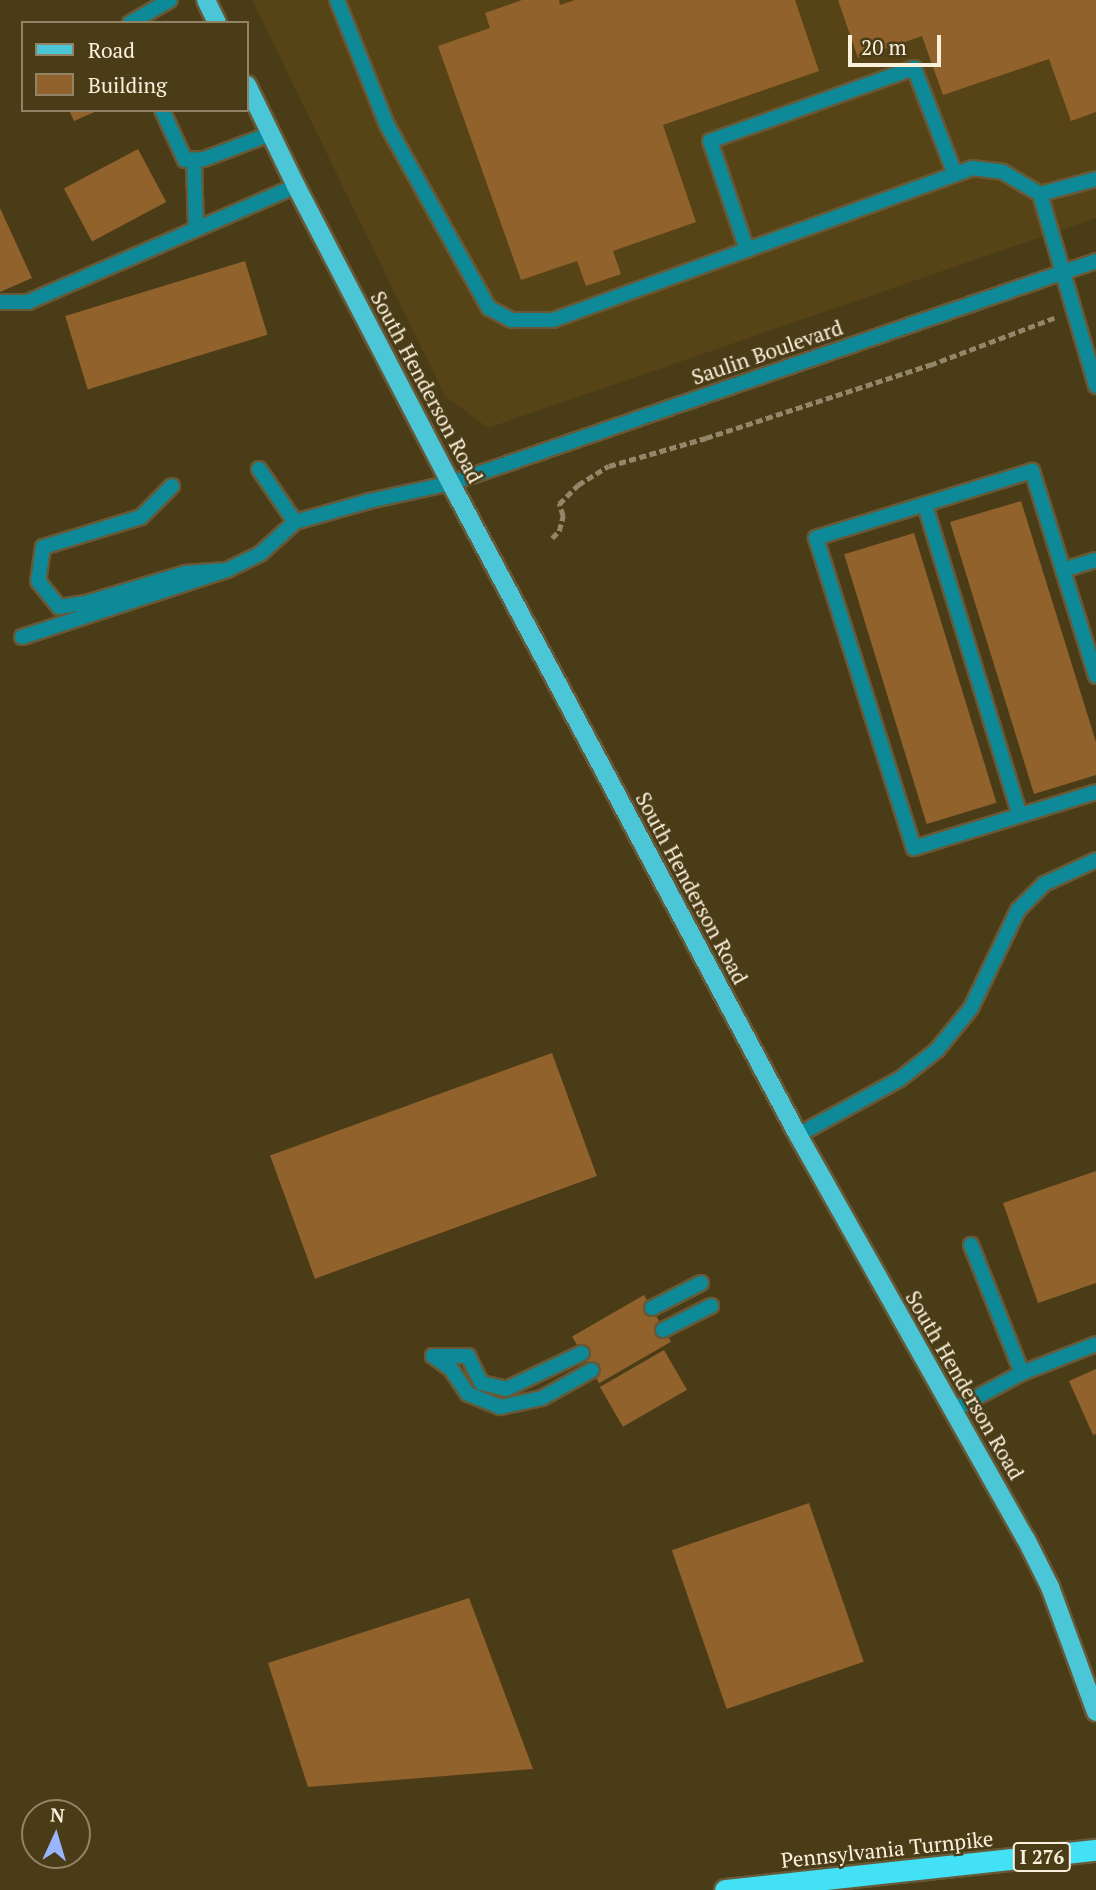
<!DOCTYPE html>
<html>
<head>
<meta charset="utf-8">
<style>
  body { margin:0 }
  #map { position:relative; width:1096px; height:1890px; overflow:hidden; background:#4b3c18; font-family:"PT Serif",serif }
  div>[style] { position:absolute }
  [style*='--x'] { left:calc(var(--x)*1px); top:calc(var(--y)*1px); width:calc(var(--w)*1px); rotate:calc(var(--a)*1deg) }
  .built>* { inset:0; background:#564417 }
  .building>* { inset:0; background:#91622b; transform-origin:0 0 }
  .path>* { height:4.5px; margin-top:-2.25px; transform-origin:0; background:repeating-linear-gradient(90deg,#938669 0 7px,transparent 0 10.5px) }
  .roads { filter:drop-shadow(2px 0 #675937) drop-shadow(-2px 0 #675937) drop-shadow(0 2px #675937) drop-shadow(0 -2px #675937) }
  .service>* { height:14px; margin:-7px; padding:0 7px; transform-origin:7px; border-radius:7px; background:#0d8997 }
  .tertiary>* { height:14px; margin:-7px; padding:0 7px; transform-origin:7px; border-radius:7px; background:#0d8997 }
  .primary>* { height:18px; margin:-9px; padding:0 9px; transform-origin:9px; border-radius:9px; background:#4bc6d7 }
  .motorway>* { height:21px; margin:-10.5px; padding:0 10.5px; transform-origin:10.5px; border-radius:10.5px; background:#43e1f5 }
  span { translate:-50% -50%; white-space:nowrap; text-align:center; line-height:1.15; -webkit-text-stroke:5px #4b3c18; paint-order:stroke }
  .shield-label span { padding:2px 5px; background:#4b3c18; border:2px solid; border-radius:5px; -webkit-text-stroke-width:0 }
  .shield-label { font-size:19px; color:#f9f1dc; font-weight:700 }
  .street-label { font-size:21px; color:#f9f1dc }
  .legend { position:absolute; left:21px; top:21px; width:228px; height:91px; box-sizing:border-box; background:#4b3c18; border:2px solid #918466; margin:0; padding:9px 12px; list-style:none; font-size:21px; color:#f9f1dc }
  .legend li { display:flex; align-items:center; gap:14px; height:35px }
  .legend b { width:35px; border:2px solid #918466 }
  .north { position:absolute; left:21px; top:1799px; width:70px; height:70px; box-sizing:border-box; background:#4b3c18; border:2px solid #918466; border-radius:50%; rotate:4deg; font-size:19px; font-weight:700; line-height:28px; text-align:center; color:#f9f1dc }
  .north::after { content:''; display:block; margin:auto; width:24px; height:32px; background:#99b5fd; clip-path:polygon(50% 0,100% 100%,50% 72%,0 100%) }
  .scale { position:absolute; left:848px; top:35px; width:93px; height:32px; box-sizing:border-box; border:4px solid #f9f1dc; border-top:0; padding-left:9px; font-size:21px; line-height:24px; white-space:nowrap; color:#f9f1dc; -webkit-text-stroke:5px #4b3c18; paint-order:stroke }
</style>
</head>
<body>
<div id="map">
  <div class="built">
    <div style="clip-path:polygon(252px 0,1096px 0,1096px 218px,488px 428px,445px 396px)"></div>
  </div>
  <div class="building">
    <div style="clip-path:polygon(522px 0,559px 0,560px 5px,575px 0,795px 0,819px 71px,663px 125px,696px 222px,613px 251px,621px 274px,586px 286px,577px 261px,521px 280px,438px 46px,490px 28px,485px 13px)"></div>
    <div style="clip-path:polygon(838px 0,1096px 0,1096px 112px,1071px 121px,1049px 59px,943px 95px,922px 36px,858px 58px)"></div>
    <div style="clip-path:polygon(69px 110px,99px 110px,74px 121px)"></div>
    <div style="left:138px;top:149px;width:60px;height:84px;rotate:62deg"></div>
    <div style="clip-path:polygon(0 208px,32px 278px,0 292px)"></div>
    <div style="left:245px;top:261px;width:77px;height:188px;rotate:73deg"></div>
    <div style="clip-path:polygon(1021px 501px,1096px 742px,1096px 775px,1034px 794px,950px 522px)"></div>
    <div style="left:914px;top:533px;width:282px;height:73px;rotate:73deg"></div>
    <div style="left:552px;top:1053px;width:131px;height:300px;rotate:70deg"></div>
    <div style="clip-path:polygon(1096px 1171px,1096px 1283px,1038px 1303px,1003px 1203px)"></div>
    <div style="left:644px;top:1295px;width:54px;height:83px;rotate:60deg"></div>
    <div style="left:664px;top:1350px;width:46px;height:74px;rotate:60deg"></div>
    <div style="clip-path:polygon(1096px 1369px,1096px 1434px,1093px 1435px,1069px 1381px)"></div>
    <div style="left:809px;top:1503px;width:168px;height:145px;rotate:71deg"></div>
    <div style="clip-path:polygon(469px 1598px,533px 1769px,308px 1787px,268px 1663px)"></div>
  </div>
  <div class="path">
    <div style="--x:552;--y:538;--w:10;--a:-45"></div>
    <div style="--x:559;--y:531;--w:16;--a:-75"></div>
    <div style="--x:563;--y:516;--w:13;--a:-108"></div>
    <div style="--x:559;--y:504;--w:27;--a:-45"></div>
    <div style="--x:578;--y:485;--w:36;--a:-32"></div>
    <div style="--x:609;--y:466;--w:101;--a:-16.1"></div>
    <div style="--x:706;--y:438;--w:236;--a:-18.1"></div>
    <div style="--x:930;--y:365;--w:133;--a:-20.8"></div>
  </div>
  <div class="roads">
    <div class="service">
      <div style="--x:337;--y:0;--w:135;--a:68.2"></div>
      <div style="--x:387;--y:125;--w:210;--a:60.9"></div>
      <div style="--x:489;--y:308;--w:26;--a:28"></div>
      <div style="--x:512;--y:320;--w:41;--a:0"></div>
      <div style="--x:553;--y:320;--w:446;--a:-19.9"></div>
      <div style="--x:972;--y:168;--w:31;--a:7"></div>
      <div style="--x:1003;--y:172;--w:43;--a:30.7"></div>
      <div style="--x:1040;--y:194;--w:58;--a:-15"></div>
      <div style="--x:130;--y:23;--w:46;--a:-29.9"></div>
      <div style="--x:162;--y:110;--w:55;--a:65.3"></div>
      <div style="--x:185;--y:160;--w:19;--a:-3"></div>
      <div style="--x:204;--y:159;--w:71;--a:-20.7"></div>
      <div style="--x:194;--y:161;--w:68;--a:88.3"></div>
      <div style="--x:1040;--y:194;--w:200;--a:73.7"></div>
      <div style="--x:747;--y:250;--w:115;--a:-108.7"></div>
      <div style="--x:710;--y:141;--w:217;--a:-19.7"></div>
      <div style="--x:914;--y:68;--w:114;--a:68.9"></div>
      <div style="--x:0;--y:302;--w:28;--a:0"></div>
      <div style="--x:28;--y:302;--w:292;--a:-23.4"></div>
      <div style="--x:259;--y:469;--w:64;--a:55.8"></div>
      <div style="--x:295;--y:522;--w:77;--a:-15.8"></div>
      <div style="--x:369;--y:501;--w:84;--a:-12.4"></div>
      <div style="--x:172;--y:486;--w:44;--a:135"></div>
      <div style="--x:141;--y:517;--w:102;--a:163"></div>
      <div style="--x:43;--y:547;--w:34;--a:98"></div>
      <div style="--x:38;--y:581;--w:33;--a:51"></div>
      <div style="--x:59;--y:607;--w:30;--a:-9"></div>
      <div style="--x:89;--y:602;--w:100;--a:-16.8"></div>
      <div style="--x:185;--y:573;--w:42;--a:-4.1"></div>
      <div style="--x:925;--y:505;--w:324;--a:73"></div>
      <div style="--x:1063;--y:570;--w:34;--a:-17"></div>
      <div style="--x:22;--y:637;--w:216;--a:-18.1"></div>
      <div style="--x:227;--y:570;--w:37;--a:-26"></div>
      <div style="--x:260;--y:554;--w:47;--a:-42.4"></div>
      <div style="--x:1096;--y:676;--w:215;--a:-107.3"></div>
      <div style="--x:1032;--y:471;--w:226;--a:162.8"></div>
      <div style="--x:816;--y:538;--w:325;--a:72.5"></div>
      <div style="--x:914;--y:848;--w:190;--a:-17.1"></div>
      <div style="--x:798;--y:1135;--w:116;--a:-28.8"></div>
      <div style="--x:900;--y:1079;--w:47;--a:-38.1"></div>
      <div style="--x:937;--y:1050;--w:54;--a:-51"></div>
      <div style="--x:971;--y:1008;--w:109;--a:-64.4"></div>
      <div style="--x:1018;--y:910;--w:37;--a:-45"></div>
      <div style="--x:1044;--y:884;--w:57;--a:-24.8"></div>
      <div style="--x:652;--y:1308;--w:55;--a:-27"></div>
      <div style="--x:663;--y:1330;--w:54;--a:-26.6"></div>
      <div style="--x:433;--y:1356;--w:22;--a:36"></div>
      <div style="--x:451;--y:1369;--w:30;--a:56"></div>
      <div style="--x:468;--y:1394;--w:35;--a:22"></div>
      <div style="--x:500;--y:1407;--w:43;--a:-12.1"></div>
      <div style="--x:542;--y:1398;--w:57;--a:-29.2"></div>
      <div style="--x:433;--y:1356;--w:35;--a:0"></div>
      <div style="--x:468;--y:1356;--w:30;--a:64"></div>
      <div style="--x:481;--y:1383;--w:26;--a:13"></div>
      <div style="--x:506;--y:1389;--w:84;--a:-25.3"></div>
      <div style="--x:1022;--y:1373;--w:79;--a:-21.4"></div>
      <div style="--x:953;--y:1410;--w:78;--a:-28.2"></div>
      <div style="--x:1022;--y:1373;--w:138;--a:-111.7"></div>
    </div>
    <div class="tertiary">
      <div style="--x:451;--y:483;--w:682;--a:-18.99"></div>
    </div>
    <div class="primary">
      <div style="--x:206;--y:0;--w:25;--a:64"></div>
      <div style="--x:247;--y:85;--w:112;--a:64.1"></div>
      <div style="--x:296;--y:186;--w:346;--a:62.5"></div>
      <div style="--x:456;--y:493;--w:727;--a:61.96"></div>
      <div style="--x:798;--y:1135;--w:464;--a:60.6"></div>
      <div style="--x:1026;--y:1539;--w:54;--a:63.4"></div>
      <div style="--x:1050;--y:1587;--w:133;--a:69.8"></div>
    </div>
    <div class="motorway">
      <div style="--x:725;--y:1890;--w:373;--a:-6.2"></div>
    </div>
  </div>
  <div class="shield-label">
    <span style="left:1042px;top:1857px">I 276</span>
  </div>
  <div class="street-label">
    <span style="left:767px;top:352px;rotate:-19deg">Saulin Boulevard</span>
    <span style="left:427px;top:387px;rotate:62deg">South Henderson Road</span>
    <span style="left:692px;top:888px;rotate:62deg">South Henderson Road</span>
    <span style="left:965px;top:1385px;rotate:60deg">South Henderson Road</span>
    <span style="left:887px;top:1849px;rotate:-6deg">Pennsylvania Turnpike</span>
  </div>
  <ul class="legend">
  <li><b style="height:9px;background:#4bc6d7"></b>Road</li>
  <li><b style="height:19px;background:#91622b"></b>Building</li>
  </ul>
  <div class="north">N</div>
  <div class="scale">20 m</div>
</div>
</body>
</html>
